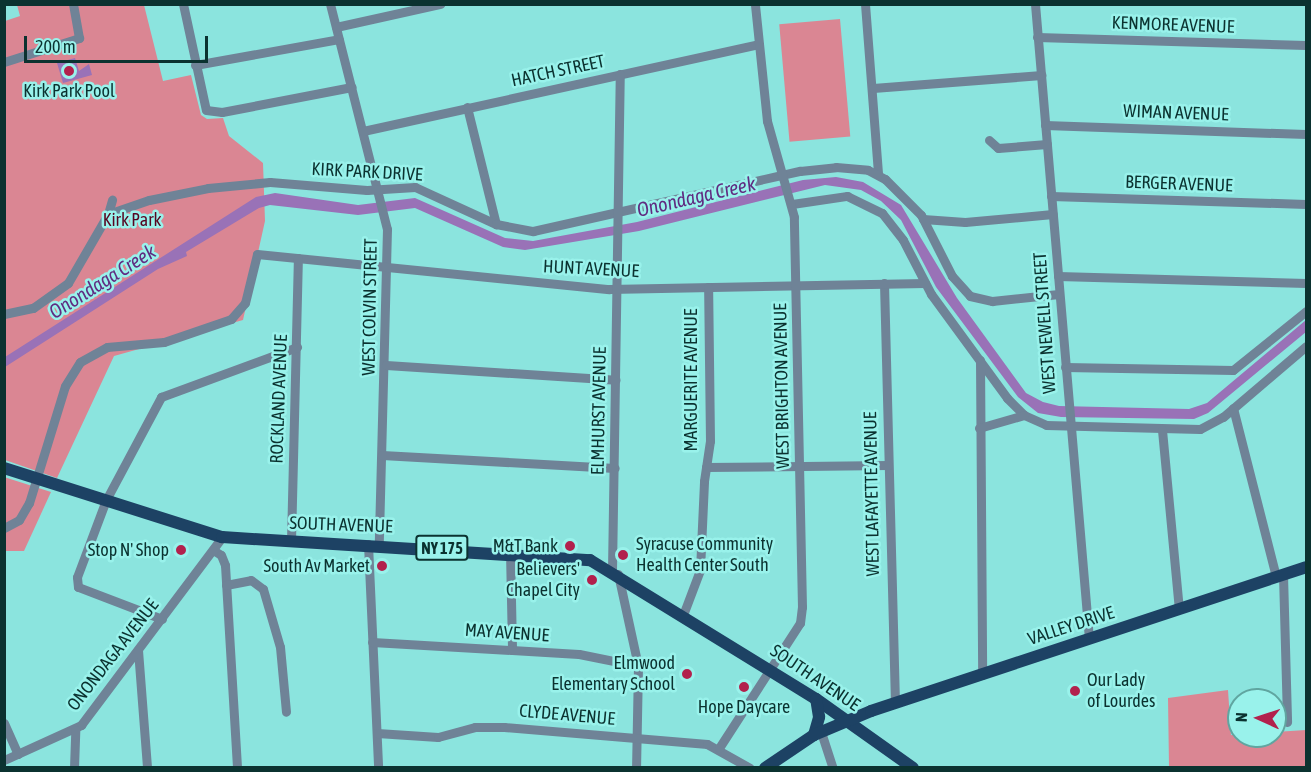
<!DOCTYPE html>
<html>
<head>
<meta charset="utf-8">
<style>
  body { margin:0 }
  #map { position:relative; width:1311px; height:772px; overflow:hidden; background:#8be4de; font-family:"Asap Condensed",sans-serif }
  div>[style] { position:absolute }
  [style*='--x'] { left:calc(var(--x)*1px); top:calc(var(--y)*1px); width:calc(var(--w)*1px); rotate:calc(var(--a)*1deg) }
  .green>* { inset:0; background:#da8693; transform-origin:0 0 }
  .water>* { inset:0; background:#9972b7 }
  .minor>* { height:9px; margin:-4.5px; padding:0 4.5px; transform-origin:4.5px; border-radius:4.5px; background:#6f8397 }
  .major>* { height:12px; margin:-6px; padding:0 6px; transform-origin:6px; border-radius:6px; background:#1d4264 }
  .dots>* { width:16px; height:16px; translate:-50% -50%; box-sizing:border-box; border:3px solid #99f2eb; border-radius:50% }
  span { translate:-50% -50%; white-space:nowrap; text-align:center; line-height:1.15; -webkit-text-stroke:5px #99f2eb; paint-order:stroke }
  .shield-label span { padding:2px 4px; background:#99f2eb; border:2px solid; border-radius:4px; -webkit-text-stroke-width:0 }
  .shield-label { font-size:16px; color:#0b3230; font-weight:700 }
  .street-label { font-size:18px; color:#0b3230 }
  .poi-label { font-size:18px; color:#0b3230 }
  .left { translate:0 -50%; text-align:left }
  .right { translate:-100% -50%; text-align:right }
  .park-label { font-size:18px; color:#570420 }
  .water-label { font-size:20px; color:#602c81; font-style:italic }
  .frame { position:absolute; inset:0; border:6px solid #0b3230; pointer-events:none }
  .north { position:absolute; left:1227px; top:688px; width:60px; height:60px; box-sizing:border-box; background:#99f2eb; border:2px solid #60a5a0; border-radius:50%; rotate:273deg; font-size:16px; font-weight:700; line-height:24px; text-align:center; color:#0b3230 }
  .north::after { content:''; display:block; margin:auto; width:21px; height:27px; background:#b2214d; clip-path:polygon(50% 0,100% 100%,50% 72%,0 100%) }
  .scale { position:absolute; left:24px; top:36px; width:184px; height:27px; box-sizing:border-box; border:3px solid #0b3230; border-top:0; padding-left:8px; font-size:18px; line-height:21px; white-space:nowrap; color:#0b3230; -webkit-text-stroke:4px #99f2eb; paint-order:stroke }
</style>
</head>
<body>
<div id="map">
  <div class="green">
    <div style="clip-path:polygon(17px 5px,144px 5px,163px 81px,191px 75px,201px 115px,207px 119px,223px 118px,229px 136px,263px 163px,265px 221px,243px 320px,114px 356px,57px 478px,5px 460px,5px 21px,20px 16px)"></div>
    <div style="left:840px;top:19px;width:118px;height:61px;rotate:85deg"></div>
    <div style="clip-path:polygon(4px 477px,51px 492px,24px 551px,5px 551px)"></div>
    <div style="clip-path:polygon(1228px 690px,1231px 735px,1275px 736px,1275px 732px,1306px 730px,1306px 767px,1169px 767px,1168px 698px)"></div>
  </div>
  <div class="water">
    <div style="clip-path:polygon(75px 58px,79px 71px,89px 64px,92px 75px,63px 83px,57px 63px)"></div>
    <div style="clip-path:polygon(836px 177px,863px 182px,901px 205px,957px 298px,1026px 393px,1043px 402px,1059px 406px,1189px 409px,1207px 403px,1306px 320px,1306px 332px,1208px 413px,1194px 419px,1061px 417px,1038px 413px,1018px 397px,936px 287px,901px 220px,881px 201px,861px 190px,825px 185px,639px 231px,525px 250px,503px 247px,415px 208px,358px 215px,270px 205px,259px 208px,186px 252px,187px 256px,158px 269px,5px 367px,5px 357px,256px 197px,275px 193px,358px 205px,415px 198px,505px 238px,533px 241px,637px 222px,803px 180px)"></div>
  </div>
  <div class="minor">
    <div style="--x:183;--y:4;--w:108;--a:77.8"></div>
    <div style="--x:206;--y:110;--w:16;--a:7"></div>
    <div style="--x:222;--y:112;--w:132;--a:-10.9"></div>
    <div style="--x:330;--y:4;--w:232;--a:75.8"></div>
    <div style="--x:387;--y:229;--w:315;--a:91.5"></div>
    <div style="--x:865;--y:4;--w:170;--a:85.6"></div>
    <div style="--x:1035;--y:4;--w:637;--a:85.14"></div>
    <div style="--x:336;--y:27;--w:107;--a:-12.5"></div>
    <div style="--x:1037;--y:37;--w:269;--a:1.7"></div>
    <div style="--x:4;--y:62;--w:79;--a:-17.7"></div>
    <div style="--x:79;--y:38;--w:35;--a:-100"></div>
    <div style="--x:195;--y:65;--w:146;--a:-10.2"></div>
    <div style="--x:873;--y:88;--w:169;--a:-4.4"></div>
    <div style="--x:467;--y:107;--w:121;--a:76.1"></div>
    <div style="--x:1045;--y:125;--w:261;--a:2"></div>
    <div style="--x:363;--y:131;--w:405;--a:-12.4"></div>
    <div style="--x:989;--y:140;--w:12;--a:42"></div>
    <div style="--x:998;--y:148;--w:49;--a:-4.7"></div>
    <div style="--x:1051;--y:196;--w:255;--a:1.8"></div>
    <div style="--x:792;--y:204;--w:56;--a:-8.3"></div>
    <div style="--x:847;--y:196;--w:39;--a:26"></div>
    <div style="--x:882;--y:213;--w:34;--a:52"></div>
    <div style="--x:903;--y:240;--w:61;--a:62.6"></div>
    <div style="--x:931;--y:294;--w:129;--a:53.8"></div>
    <div style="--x:1007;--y:398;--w:24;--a:45"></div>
    <div style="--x:1024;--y:415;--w:24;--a:24"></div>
    <div style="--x:1046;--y:425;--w:154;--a:1.5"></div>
    <div style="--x:1200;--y:429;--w:26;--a:-28"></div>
    <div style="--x:1223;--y:417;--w:109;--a:-40.5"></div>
    <div style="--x:108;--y:214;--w:15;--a:-74"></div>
    <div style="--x:923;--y:219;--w:42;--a:4.1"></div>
    <div style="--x:965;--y:222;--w:88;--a:-5.2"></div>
    <div style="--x:1058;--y:276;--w:248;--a:1.6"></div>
    <div style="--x:884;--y:283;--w:420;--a:88.5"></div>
    <div style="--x:4;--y:314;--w:30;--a:-12"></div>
    <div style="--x:33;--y:308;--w:43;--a:-35.5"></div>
    <div style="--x:68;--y:283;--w:80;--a:-59.9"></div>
    <div style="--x:108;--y:214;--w:43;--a:-18.9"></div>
    <div style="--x:149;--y:200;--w:60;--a:-11.5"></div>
    <div style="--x:208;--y:188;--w:62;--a:-5.5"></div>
    <div style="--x:270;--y:182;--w:97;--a:4.7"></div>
    <div style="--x:367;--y:190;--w:48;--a:-3.6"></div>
    <div style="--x:415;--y:187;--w:89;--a:24.6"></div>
    <div style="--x:496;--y:224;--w:38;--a:11"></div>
    <div style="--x:533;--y:231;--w:274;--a:-12.7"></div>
    <div style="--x:800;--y:171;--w:36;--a:-6"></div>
    <div style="--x:836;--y:167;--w:32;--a:5"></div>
    <div style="--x:868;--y:170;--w:19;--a:28"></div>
    <div style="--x:885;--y:179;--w:51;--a:45"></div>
    <div style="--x:921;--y:215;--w:68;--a:63.1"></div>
    <div style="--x:952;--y:276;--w:27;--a:48"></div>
    <div style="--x:970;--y:296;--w:23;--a:13"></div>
    <div style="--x:992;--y:301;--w:67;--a:-6"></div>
    <div style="--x:980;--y:360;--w:315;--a:89.6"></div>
    <div style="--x:386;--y:365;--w:230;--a:3.7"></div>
    <div style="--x:1065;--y:367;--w:168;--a:1"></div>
    <div style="--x:1233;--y:370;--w:94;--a:-38.9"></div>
    <div style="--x:1233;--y:408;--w:174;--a:75.7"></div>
    <div style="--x:979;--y:428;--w:47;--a:-16.1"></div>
    <div style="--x:1162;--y:430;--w:180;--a:84.6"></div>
    <div style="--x:382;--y:455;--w:233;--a:3.2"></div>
    <div style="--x:706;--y:467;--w:182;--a:-0.6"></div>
    <div style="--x:4;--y:528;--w:17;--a:-28"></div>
    <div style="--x:19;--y:520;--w:20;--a:-60"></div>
    <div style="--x:29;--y:503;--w:122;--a:-72.9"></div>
    <div style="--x:65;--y:386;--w:28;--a:-58"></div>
    <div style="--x:80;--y:362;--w:31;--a:-29"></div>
    <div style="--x:107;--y:347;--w:57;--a:-5"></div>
    <div style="--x:164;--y:342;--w:71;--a:-18.9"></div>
    <div style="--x:231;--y:319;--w:21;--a:-49"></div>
    <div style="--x:245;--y:303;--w:50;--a:-76.2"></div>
    <div style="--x:257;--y:254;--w:354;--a:5.7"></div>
    <div style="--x:609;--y:289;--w:316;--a:-1.1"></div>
    <div style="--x:291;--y:541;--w:283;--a:-88.6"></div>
    <div style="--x:368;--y:544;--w:224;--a:87.4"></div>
    <div style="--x:213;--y:550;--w:9;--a:32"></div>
    <div style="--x:221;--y:555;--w:11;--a:68"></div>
    <div style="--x:225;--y:565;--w:203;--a:86.6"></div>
    <div style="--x:510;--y:552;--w:98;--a:88.8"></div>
    <div style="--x:612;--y:570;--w:496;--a:-89.1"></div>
    <div style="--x:618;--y:574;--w:94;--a:77.7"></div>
    <div style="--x:638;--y:666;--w:102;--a:91.1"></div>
    <div style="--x:1283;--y:575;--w:147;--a:88.4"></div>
    <div style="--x:226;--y:585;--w:25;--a:-11"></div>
    <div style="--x:251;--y:580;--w:15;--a:37"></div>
    <div style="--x:263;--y:589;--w:60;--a:73.7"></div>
    <div style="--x:280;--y:647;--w:65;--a:84.7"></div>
    <div style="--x:683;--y:615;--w:48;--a:-69.3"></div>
    <div style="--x:700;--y:570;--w:89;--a:-87.4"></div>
    <div style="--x:704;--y:481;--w:40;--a:-81.5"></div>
    <div style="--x:710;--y:441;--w:154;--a:-90.7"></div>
    <div style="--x:162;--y:619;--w:90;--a:-159.1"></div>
    <div style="--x:78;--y:587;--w:10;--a:-96"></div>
    <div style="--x:77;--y:577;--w:82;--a:-69.4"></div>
    <div style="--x:106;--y:500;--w:117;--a:-61.9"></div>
    <div style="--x:161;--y:397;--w:145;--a:-20.2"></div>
    <div style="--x:372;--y:642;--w:207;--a:3.3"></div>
    <div style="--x:579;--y:654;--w:60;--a:11.5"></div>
    <div style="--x:138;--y:650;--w:118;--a:85.6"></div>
    <div style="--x:4;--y:723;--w:34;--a:66"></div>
    <div style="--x:821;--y:732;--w:38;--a:72"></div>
    <div style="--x:377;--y:733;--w:61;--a:3.8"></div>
    <div style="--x:438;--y:737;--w:38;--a:-15"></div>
    <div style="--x:475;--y:727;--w:29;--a:0"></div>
    <div style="--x:504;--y:727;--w:204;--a:4.8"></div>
    <div style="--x:707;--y:744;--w:49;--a:29.2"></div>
    <div style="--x:719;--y:748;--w:149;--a:-57.1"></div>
    <div style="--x:800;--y:623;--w:16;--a:-83"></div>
    <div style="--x:802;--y:607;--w:390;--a:-91.2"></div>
    <div style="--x:794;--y:217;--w:100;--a:-105.7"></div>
    <div style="--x:767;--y:121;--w:118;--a:-95.9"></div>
    <div style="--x:4;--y:760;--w:85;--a:-24.4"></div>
    <div style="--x:81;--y:725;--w:235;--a:-53.1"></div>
    <div style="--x:74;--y:768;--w:38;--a:-88"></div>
  </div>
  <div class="major">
    <div style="--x:4;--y:468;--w:229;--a:17.6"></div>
    <div style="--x:222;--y:537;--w:369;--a:3.6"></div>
    <div style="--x:590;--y:560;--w:265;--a:31.6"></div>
    <div style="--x:816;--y:699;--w:119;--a:35.4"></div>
    <div style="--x:814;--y:735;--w:19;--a:-74"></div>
    <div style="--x:819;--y:717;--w:18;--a:-99"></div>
    <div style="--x:765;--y:768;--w:59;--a:-34"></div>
    <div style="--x:814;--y:735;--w:62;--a:-22.8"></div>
    <div style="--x:871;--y:711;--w:458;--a:-18.3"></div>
  </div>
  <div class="dots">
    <div style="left:69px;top:71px;background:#b2214d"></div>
    <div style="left:570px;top:546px;background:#b2214d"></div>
    <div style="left:181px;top:550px;background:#b2214d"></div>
    <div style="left:623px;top:555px;background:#b2214d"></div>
    <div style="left:382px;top:566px;background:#b2214d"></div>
    <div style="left:592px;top:580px;background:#b2214d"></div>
    <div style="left:687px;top:674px;background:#b2214d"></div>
    <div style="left:744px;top:687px;background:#b2214d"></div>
    <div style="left:1075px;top:691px;background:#b2214d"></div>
  </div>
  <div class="shield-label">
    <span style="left:442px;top:548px">NY 175</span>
  </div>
  <div class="street-label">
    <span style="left:1173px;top:25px;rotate:2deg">KENMORE AVENUE</span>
    <span style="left:558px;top:71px;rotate:-12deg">HATCH STREET</span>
    <span style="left:1176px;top:113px;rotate:2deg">WIMAN AVENUE</span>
    <span style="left:367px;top:172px;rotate:3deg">KIRK PARK DRIVE</span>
    <span style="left:1179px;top:184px;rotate:2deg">BERGER AVENUE</span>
    <span style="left:591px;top:269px;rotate:3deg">HUNT AVENUE</span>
    <span style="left:370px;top:307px;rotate:-89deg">WEST COLVIN STREET</span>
    <span style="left:1045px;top:323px;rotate:-94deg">WEST NEWELL STREET</span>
    <span style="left:691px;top:380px;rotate:-90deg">MARGUERITE AVENUE</span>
    <span style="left:782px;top:386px;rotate:-91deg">WEST BRIGHTON AVENUE</span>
    <span style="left:279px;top:399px;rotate:-88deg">ROCKLAND AVENUE</span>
    <span style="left:599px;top:411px;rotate:-89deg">ELMHURST AVENUE</span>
    <span style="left:872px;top:494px;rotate:-91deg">WEST LAFAYETTE AVENUE</span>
    <span style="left:341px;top:525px;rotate:2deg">SOUTH AVENUE</span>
    <span style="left:1071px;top:626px;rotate:-18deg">VALLEY DRIVE</span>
    <span style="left:507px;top:633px;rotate:4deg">MAY AVENUE</span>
    <span style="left:113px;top:655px;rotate:-52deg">ONONDAGA AVENUE</span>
    <span style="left:815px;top:678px;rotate:34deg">SOUTH AVENUE</span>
    <span style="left:567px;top:715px;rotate:5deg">CLYDE AVENUE</span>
  </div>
  <div class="poi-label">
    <span style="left:69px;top:91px">Kirk Park Pool</span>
    <span class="left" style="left:636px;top:555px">Syracuse Community<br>Health Center South</span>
    <span class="right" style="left:558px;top:546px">M&amp;T Bank</span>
    <span class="right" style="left:169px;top:550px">Stop N' Shop</span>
    <span class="right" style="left:370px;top:566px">South Av Market</span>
    <span class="right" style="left:580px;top:580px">Believers'<br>Chapel City</span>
    <span class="right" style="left:675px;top:674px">Elmwood<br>Elementary School</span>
    <span class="left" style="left:1087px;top:691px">Our Lady<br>of Lourdes</span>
    <span style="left:744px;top:707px">Hope Daycare</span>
  </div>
  <div class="park-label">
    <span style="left:132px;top:220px">Kirk Park</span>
  </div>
  <div class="water-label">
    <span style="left:696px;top:196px;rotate:-13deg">Onondaga Creek</span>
    <span style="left:102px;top:281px;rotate:-32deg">Onondaga Creek</span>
  </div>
  <div class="frame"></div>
  <div class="north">N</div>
  <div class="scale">200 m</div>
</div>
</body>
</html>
